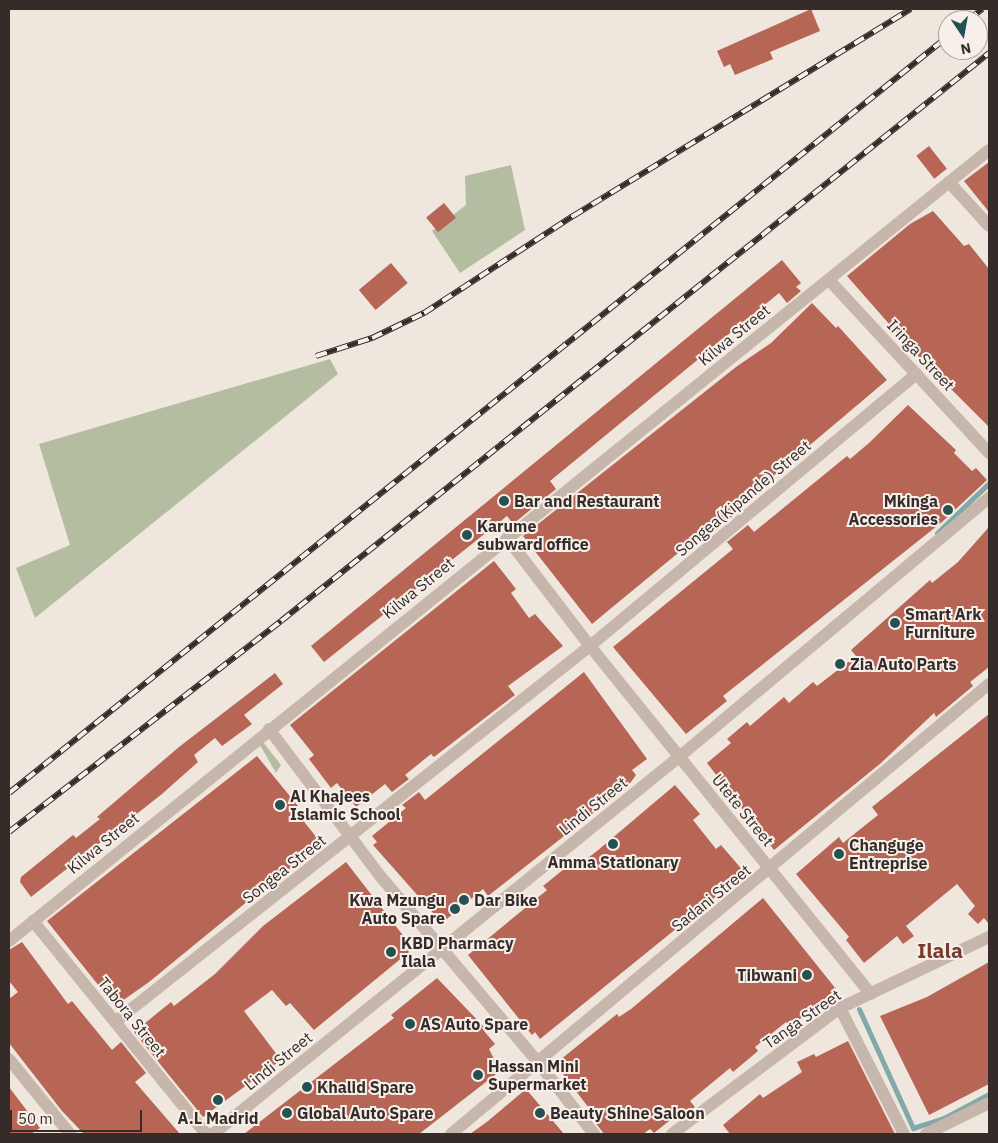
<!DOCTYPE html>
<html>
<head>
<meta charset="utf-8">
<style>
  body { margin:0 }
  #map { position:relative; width:998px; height:1143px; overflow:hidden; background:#efe6de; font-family:"IBM Plex Sans",sans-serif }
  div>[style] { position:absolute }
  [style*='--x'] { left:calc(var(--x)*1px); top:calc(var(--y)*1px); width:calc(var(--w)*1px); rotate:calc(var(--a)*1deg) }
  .green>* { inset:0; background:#b5bda0 }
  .stream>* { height:5px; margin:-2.5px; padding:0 2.5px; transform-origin:2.5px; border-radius:2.5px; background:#81a9a8 }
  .building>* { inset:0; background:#b76655; transform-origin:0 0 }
  .minor>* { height:12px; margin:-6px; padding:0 6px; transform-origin:6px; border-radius:6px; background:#c6b6ac }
  .rail>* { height:5.5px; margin-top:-2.75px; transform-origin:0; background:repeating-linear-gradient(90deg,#f7f0ea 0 11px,#352c2a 0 22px); box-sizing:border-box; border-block:1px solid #352c2a }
  .dots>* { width:14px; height:14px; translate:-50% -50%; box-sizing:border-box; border:2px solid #f7f0ea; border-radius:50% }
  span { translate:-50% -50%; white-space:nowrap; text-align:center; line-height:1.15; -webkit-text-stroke:4px #f7f0ea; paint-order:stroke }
  .street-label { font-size:16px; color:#352c2a }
  .poi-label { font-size:16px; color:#352c2a; font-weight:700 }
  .left { translate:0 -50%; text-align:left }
  .right { translate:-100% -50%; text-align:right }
  .district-label { font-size:21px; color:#7a3a2d; font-weight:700 }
  .frame { position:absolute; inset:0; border:10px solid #352c2a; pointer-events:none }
  .north { position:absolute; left:938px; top:10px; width:50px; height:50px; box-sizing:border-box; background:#f7f0ea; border:1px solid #a9a29d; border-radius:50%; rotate:168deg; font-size:14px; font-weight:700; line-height:20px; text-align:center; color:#352c2a }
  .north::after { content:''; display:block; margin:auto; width:18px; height:22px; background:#245151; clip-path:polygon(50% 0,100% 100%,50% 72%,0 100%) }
  .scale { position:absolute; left:10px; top:1110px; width:132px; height:22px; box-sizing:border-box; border:2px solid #352c2a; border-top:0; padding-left:6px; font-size:15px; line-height:18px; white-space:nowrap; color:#352c2a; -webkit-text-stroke:4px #f7f0ea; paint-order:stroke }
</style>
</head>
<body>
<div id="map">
  <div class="green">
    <div style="clip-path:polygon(511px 165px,525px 230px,460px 273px,432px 231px,466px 205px,465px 176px)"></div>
    <div style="clip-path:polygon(330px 359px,338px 374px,35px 618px,16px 568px,70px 545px,39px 444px)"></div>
    <div style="clip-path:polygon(263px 742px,281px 765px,276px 773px,260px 745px)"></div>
  </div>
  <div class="stream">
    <div style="--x:937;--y:533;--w:72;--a:-43.9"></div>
    <div style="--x:859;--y:1009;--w:131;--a:65.6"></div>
    <div style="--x:913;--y:1128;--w:33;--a:-18"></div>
    <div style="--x:944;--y:1118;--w:51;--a:-28.1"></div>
  </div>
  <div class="building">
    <div style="clip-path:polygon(811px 9px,820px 31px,770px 52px,773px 59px,735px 75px,730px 64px,724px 67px,717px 51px)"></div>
    <div style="left:929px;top:146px;width:29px;height:16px;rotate:52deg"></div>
    <div style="clip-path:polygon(989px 162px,989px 212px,964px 181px)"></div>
    <div style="left:444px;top:203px;width:19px;height:23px;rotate:51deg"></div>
    <div style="clip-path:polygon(933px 211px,964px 246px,969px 244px,989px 269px,989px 427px,911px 349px,847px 276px,910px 224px)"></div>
    <div style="clip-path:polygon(782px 260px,801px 283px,796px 287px,801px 291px,787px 303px,779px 293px,550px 481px,556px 489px,513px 524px,507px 516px,324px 662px,311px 646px)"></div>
    <div style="left:391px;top:263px;width:26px;height:42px;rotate:50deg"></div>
    <div style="clip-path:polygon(812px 303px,836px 328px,838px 326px,887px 380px,734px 509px,737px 513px,716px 530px,712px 525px,592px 624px,523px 536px,736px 367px,771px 343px)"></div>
    <div style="clip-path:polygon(908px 405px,956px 450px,954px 453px,972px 471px,976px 468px,987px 480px,942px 522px,723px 696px,727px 701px,686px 734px,613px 647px,733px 549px,727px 542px,748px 525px,754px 532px,847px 456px,850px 459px,869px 443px)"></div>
    <div style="clip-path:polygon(989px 527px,989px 667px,970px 682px,973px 686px,936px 717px,934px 713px,881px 763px,774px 850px,707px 763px,731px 743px,727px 739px,747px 722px,750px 726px,784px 697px,789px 703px,813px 682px,817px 686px,856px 656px,851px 650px,930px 580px,932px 583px,958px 562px)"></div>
    <div style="clip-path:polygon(494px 561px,516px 589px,511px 593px,529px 618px,535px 614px,563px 646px,508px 686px,515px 695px,434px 757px,431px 754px,405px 775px,409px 779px,392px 792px,385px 784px,356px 807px,337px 783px,331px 788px,309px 759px,314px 755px,290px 725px)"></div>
    <div style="clip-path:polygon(584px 672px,647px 759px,632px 770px,636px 775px,631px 782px,597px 810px,488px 896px,483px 889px,442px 923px,373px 845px,377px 842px,372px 836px,406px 808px,402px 805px,419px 792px,425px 800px)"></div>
    <div style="clip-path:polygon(275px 673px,283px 684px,244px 715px,252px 724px,222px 746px,215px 738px,194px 755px,198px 762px,162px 794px,31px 897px,20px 882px,21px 877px,73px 835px,76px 838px,100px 819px,97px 817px,179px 747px)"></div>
    <div style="clip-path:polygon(989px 714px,989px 924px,984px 918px,978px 924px,968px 914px,975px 906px,957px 884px,906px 926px,914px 936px,903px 944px,897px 936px,864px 963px,846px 940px,849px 937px,796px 874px,839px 837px,843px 843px,878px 815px,872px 807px)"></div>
    <div style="clip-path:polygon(257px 756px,298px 806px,294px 809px,321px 843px,256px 898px,254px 896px,149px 982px,115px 1006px,47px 921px)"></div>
    <div style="clip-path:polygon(675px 785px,700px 814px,693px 820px,716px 849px,721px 845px,745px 873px,540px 1039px,535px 1032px,532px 1035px,468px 955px,547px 890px,543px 886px,564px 869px,569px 867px,572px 870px,597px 851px)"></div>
    <div style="clip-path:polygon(346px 862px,405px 938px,401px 942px,409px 952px,314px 1030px,290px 1003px,286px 1006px,272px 990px,244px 1011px,281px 1060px,203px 1117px,134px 1032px,171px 1002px,174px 1006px,215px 974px,263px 926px)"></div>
    <div style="clip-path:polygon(763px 898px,836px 989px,821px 1002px,820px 1007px,809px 1007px,808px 1017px,804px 1016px,790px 1026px,786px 1022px,755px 1047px,758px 1051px,733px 1072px,730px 1068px,690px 1101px,695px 1107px,682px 1116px,679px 1113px,654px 1133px,650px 1129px,643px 1134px,604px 1134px,595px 1122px,599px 1121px,555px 1064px,617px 1014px,619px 1017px,631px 1009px)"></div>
    <div style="clip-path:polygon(22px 942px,68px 1004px,72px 1001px,112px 1050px,121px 1042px,146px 1073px,135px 1082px,180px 1134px,84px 1134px,62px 1111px,9px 1043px,9px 999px,18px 992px,9px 981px,9px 950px)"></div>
    <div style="clip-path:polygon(989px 962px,989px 1084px,929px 1115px,880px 1016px,927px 997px)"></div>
    <div style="clip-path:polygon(437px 978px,486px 1029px,484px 1031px,495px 1044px,489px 1049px,500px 1071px,419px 1134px,244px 1134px,394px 1018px,391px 1015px)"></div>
    <div style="clip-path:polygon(848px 1041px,895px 1134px,730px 1134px,723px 1125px,760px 1094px,763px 1098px,802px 1072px,797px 1062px,814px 1054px,816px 1057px)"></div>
    <div style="clip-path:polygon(9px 1087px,40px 1128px,31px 1134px,9px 1134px)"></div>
    <div style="clip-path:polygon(526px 1089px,564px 1134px,470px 1134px,488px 1121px)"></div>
  </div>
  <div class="minor">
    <div style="--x:949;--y:182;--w:59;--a:47.7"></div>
    <div style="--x:829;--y:280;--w:236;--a:47.2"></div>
    <div style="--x:507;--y:538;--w:136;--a:52.5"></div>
    <div style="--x:590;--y:646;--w:447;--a:51.1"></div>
    <div style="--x:269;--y:729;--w:186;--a:52.9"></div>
    <div style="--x:381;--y:877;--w:241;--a:49.7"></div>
    <div style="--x:537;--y:1061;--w:93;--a:52"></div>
    <div style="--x:33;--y:921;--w:274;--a:50.9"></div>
    <div style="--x:9;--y:941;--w:1259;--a:-38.91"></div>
    <div style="--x:840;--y:1008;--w:141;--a:63.1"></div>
    <div style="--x:115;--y:1022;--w:606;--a:-38.36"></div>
    <div style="--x:590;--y:646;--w:425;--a:-39.8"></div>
    <div style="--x:9;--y:1059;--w:97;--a:50.9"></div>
    <div style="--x:213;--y:1134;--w:599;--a:-38.97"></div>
    <div style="--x:679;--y:757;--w:404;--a:-39.9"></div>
    <div style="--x:451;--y:1134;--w:701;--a:-39.91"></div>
    <div style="--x:672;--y:1134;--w:210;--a:-36.9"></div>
    <div style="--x:840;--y:1008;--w:165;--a:-25.5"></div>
    <div style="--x:926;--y:1134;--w:70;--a:-26.2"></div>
  </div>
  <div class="rail">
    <div style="--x:968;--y:20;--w:18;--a:-38"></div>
    <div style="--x:316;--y:356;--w:59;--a:-17.8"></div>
    <div style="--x:372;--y:338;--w:58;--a:-25.7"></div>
    <div style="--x:424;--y:313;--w:178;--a:-33.1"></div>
    <div style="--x:573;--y:216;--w:396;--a:-31.5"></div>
    <div style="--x:9;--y:793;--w:1206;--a:-38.87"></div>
    <div style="--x:9;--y:832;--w:344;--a:-37.8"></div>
    <div style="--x:281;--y:621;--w:908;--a:-38.74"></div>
  </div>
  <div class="dots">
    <div style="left:504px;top:501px;background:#245151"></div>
    <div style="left:948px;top:510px;background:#245151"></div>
    <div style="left:467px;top:535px;background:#245151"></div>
    <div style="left:895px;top:623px;background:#245151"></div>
    <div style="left:840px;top:664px;background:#245151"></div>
    <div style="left:280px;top:805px;background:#245151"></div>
    <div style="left:613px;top:844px;background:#245151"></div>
    <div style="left:839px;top:854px;background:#245151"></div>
    <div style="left:464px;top:900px;background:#245151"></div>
    <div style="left:455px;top:909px;background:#245151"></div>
    <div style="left:391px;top:952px;background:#245151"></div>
    <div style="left:807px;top:975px;background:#245151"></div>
    <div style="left:410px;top:1024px;background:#245151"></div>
    <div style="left:478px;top:1075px;background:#245151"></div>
    <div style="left:307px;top:1087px;background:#245151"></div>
    <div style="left:218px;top:1100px;background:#245151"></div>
    <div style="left:287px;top:1113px;background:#245151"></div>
    <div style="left:540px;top:1113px;background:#245151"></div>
  </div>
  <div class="street-label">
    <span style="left:734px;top:335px;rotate:-39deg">Kilwa Street</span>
    <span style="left:921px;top:355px;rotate:47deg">Iringa Street</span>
    <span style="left:743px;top:498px;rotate:-40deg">Songea(Kipande) Street</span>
    <span style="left:418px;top:588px;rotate:-39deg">Kilwa Street</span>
    <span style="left:593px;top:806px;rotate:-39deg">Lindi Street</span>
    <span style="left:743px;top:810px;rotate:51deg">Utete Street</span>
    <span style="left:103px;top:843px;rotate:-39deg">Kilwa Street</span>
    <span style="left:284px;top:869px;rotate:-38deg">Songea Street</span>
    <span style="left:711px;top:898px;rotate:-39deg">Sadani Street</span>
    <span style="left:132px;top:1017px;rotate:51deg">Tabora Street</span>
    <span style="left:802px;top:1019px;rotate:-35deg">Tanga Street</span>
    <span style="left:278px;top:1061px;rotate:-39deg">Lindi Street</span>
  </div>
  <div class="poi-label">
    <span class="left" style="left:514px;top:501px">Bar and Restaurant</span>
    <span class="right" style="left:938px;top:510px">Mkinga<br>Accessories</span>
    <span class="left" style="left:477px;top:535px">Karume<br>subward office</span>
    <span class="left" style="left:905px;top:623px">Smart Ark<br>Furniture</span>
    <span class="left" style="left:850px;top:664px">Zia Auto Parts</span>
    <span class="left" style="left:290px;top:805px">Al Khajees<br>Islamic School</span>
    <span class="left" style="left:849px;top:854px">Changuge<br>Entreprise</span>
    <span style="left:613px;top:862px">Amma Stationary</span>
    <span class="right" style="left:445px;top:909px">Kwa Mzungu<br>Auto Spare</span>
    <span class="left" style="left:474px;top:900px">Dar Bike</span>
    <span class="left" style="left:401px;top:952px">KBD Pharmacy<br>Ilala</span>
    <span class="right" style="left:797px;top:975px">Tibwani</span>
    <span class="left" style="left:420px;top:1024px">AS Auto Spare</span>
    <span class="left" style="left:488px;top:1075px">Hassan Mini<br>Supermarket</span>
    <span class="left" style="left:317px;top:1087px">Khalid Spare</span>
    <span class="left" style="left:297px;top:1113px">Global Auto Spare</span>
    <span class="left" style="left:550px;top:1113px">Beauty Shine Saloon</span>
    <span style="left:218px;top:1118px">A.L Madrid</span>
  </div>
  <div class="district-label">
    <span style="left:940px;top:950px">Ilala</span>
  </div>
  <div class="frame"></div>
  <div class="north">N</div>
  <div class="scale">50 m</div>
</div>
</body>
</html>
